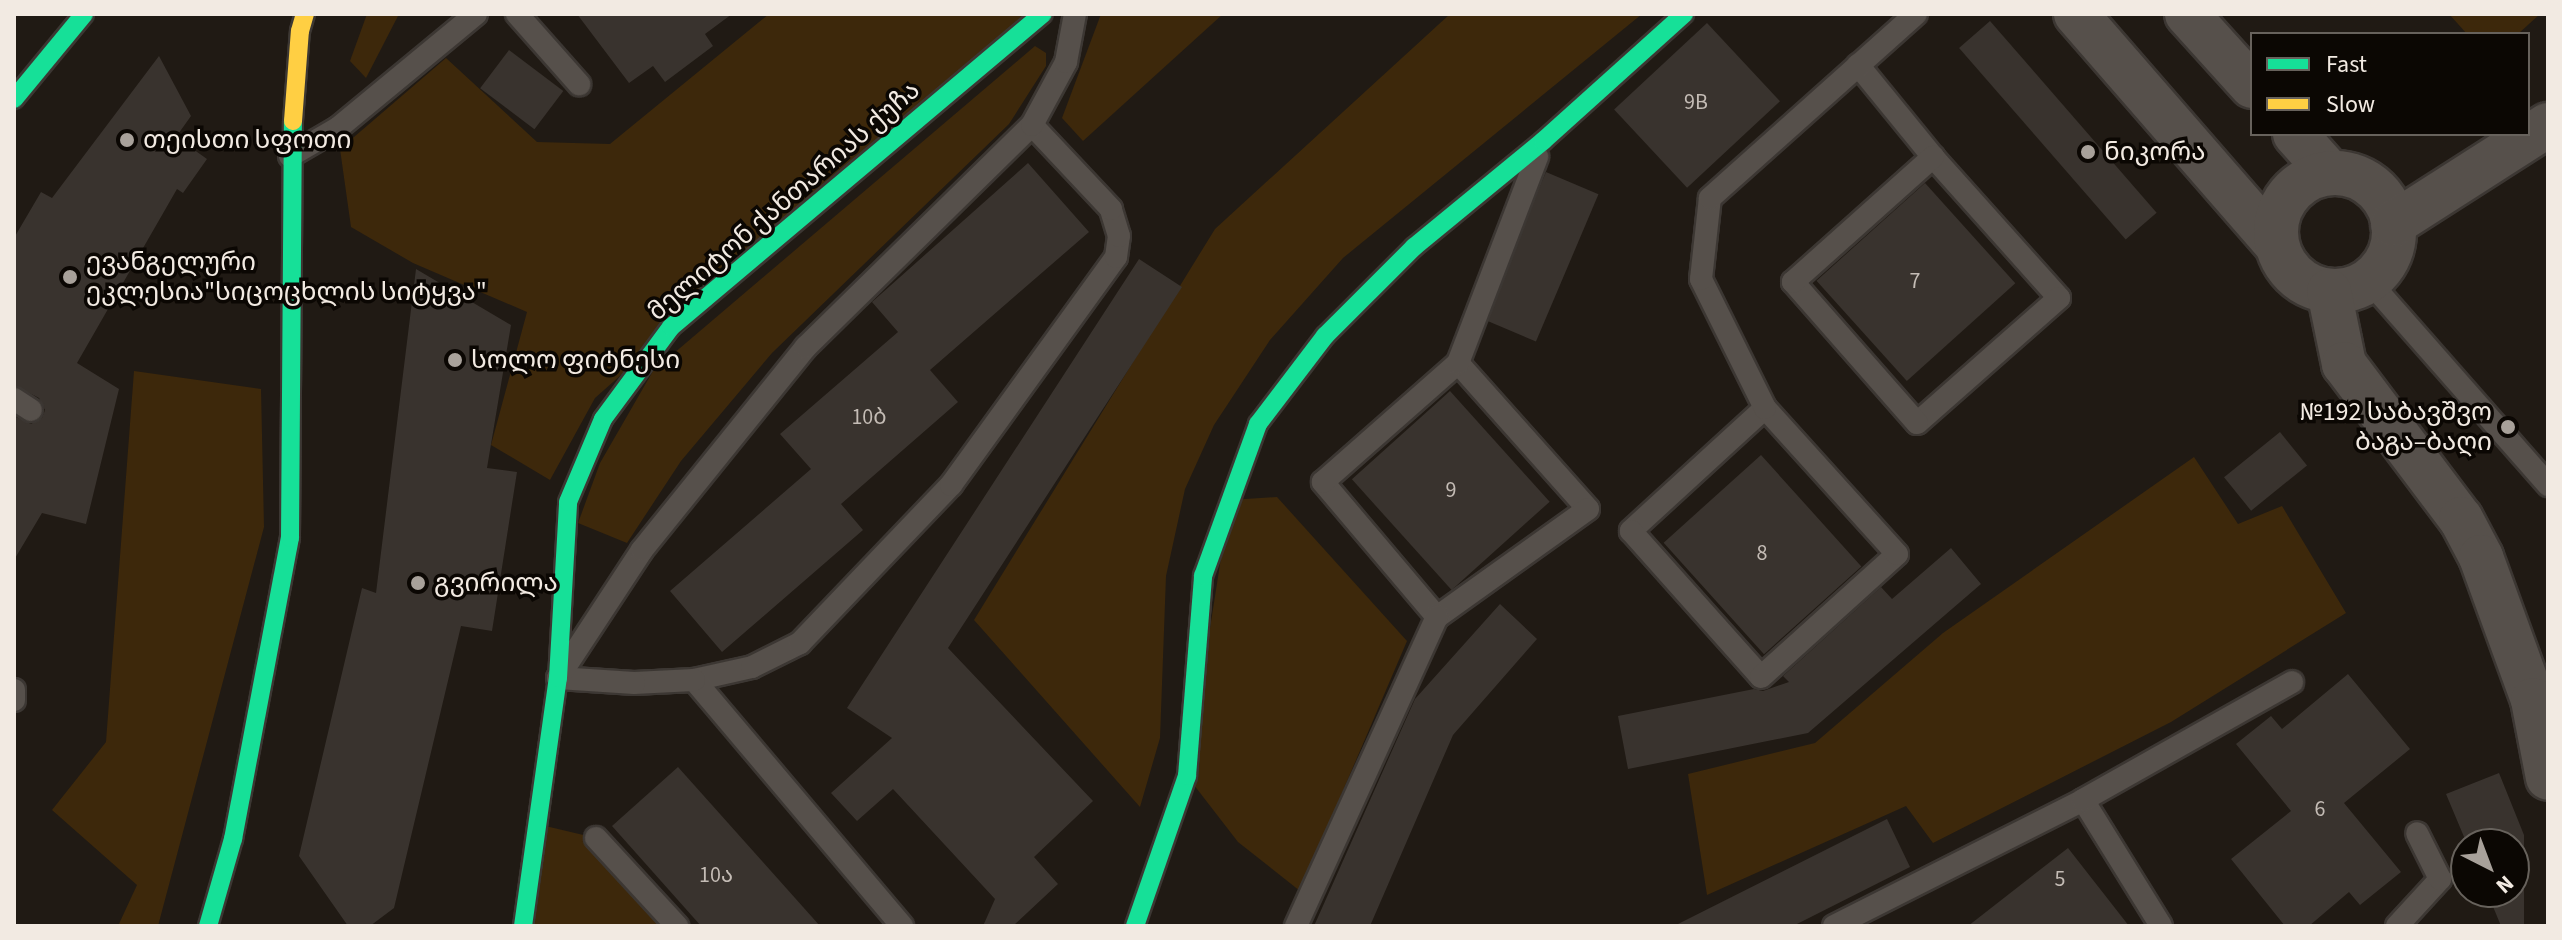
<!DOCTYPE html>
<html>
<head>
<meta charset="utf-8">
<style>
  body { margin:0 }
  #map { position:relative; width:2562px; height:940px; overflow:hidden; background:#201a14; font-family:"Source Sans 3","Noto Sans Georgian",sans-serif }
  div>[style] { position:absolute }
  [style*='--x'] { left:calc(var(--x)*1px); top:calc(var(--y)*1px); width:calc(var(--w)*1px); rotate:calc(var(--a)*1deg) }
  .green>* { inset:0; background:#3d280b }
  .building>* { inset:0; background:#39332e; transform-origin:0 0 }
  .roads { filter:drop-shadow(2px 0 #3c3733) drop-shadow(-2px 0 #3c3733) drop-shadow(0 2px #3c3733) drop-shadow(0 -2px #3c3733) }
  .lane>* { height:22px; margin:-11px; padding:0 11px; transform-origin:11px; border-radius:11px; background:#56504b }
  .street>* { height:44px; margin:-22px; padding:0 22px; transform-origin:22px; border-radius:22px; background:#56504b }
  .street>.ring { margin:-22px; padding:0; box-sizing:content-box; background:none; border:44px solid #56504b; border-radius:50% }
  .fast>* { height:18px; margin:-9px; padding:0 9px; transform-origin:9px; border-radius:9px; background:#16e098 }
  .slow>* { height:18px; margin:-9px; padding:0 9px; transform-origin:9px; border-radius:9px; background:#ffcf43 }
  .dots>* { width:22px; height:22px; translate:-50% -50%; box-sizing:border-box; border:4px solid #0b0703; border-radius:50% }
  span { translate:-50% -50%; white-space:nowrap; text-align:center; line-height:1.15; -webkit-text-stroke:7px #0b0703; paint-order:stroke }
  .number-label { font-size:22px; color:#c4bcb5 }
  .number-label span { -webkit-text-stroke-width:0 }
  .poi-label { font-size:26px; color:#f2eae2 }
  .left { translate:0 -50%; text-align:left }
  .right { translate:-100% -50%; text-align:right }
  .street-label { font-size:26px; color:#f2eae2 }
  .frame { position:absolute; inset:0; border:16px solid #f2eae2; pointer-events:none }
  .legend { position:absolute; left:2250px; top:32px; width:280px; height:104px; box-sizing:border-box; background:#0b0703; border:2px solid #67625c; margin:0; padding:10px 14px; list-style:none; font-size:24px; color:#f2eae2 }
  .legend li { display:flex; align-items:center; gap:16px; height:40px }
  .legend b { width:40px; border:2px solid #67625c }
  .north { position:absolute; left:2450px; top:828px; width:80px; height:80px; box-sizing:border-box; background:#0b0703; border:2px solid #67625c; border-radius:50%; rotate:138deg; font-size:22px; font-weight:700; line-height:32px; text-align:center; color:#f2eae2 }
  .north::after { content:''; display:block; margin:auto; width:28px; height:36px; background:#a8a19a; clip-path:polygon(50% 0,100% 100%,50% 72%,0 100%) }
</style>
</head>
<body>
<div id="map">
  <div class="green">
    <div style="clip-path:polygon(367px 14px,399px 14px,366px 78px,350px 61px)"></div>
    <div style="clip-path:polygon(769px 14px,1028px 14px,595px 398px,550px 480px,491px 445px,527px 312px,413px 263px,351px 227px,340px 149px,446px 58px,537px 142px,610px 144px)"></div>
    <div style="clip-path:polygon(1101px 14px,1223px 14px,1083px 141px,1062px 118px)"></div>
    <div style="clip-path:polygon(1450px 14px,1642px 14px,1343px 258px,1270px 340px,1214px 425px,1185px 489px,1166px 576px,1160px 738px,1140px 807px,974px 620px,1215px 229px)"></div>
    <div style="clip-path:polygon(2449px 14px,2540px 14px,2518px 34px,2467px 34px)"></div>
    <div style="clip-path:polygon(1035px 46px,1046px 53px,1046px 66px,1009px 124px,772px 353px,681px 461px,627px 543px,578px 523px,600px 463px,653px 371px)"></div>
    <div style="clip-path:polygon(134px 371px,261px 389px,264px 527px,158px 926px,118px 926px,137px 885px,52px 810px,106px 742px)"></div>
    <div style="clip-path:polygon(2194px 457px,2238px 524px,2282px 506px,2346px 613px,2171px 722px,1933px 843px,1906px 806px,1707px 895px,1688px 774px,1815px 743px,1943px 633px)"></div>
    <div style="clip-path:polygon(1277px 497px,1407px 641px,1300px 891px,1238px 842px,1187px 776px,1230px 500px)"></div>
    <div style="clip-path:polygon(537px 824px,596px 838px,677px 926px,523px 926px)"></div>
  </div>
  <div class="building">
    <div style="clip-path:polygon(577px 14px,732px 14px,705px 34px,713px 46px,665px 82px,653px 66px,629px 83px)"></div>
    <div style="left:1990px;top:21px;width:254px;height:41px;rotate:49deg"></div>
    <div style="left:1707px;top:23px;width:107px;height:127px;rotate:47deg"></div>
    <div style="left:509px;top:50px;width:68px;height:48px;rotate:37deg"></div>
    <div style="clip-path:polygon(159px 56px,191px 116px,176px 137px,207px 159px,183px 193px,177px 189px,77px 363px,119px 389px,86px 524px,42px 513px,14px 560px,14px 416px,31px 424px,42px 418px,45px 410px,39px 398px,14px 385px,14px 238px,41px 192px,52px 198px)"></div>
    <div style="clip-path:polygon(1028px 163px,1089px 232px,930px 370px,958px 402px,841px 504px,863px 530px,722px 652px,670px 591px,811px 469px,780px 434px,898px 332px,872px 302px)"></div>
    <div style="left:1546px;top:172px;width:57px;height:160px;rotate:23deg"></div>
    <div style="left:1925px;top:183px;width:135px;height:146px;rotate:48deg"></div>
    <div style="clip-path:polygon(1139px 259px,1182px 287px,948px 648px,1093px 801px,1034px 857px,1058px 884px,1013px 926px,983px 926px,995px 899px,893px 789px,857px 821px,831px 793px,892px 738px,847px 708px)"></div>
    <div style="clip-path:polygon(416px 269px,511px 325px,487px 468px,517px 472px,492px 631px,461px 626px,394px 908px,370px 926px,348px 926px,299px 856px,362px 588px,376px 593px)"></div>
    <div style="left:1450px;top:391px;width:149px;height:132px;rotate:48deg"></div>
    <div style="left:2280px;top:432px;width:43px;height:72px;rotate:51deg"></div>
    <div style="left:1761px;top:455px;width:150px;height:131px;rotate:48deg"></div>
    <div style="clip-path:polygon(1951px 548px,1981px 584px,1808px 733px,1628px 769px,1618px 716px,1754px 689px,1763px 691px,1789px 682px,1783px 676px,1881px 587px,1892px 599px)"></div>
    <div style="clip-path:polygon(1500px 604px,1537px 639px,1453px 735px,1370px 926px,1314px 926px,1415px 699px)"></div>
    <div style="clip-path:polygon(2348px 674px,2410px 749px,2344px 803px,2401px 872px,2360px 905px,2349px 892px,2309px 926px,2285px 926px,2231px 859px,2291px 811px,2236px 744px,2271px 716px,2282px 729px)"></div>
    <div style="clip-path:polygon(678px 767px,820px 926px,701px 926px,612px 826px)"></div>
    <div style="clip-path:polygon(2499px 773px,2524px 835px,2524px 926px,2501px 926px,2487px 892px,2514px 892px,2514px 844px,2467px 844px,2446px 794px)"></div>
    <div style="clip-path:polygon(1887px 819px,1910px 867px,1793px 926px,1674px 926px)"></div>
    <div style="clip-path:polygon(2068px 848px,2129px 926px,1968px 926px)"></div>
  </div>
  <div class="roads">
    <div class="lane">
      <div style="--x:517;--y:14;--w:94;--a:48.5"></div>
      <div style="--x:1858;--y:65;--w:119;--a:50.8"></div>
      <div style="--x:1933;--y:157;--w:189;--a:48.2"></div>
      <div style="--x:2059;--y:298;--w:189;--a:138.6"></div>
      <div style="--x:1917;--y:423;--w:188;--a:-131.3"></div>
      <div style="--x:1793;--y:282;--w:188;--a:-41.8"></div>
      <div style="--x:290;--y:156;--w:56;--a:-30.3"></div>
      <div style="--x:338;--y:128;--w:179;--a:-39.6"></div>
      <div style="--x:2368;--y:280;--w:273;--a:48.7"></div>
      <div style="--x:1458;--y:363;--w:195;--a:48.3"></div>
      <div style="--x:1588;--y:509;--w:186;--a:144.4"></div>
      <div style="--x:1437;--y:617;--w:177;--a:-130.2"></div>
      <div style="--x:1323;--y:482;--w:180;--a:-41.4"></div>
      <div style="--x:1458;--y:363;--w:221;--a:-69"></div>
      <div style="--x:14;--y:399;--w:20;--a:33"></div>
      <div style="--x:1765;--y:408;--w:182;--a:137.5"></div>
      <div style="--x:1631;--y:531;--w:195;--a:48.3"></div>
      <div style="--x:1761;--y:677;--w:183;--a:-42.1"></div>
      <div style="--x:1897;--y:554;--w:197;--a:-132.1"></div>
      <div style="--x:1765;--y:408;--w:144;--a:-116.4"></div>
      <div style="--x:1701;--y:279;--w:81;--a:-83.7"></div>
      <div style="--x:1710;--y:198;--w:276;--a:-41.8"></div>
      <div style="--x:694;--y:680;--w:59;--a:-12.6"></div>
      <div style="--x:752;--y:667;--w:54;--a:-26.6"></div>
      <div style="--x:800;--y:643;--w:219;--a:-46.3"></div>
      <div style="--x:951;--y:485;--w:281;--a:-54.1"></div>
      <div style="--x:1116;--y:257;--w:21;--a:-82"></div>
      <div style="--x:1119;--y:236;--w:28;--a:-107"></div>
      <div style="--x:1111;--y:209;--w:115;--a:-133.2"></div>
      <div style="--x:14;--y:690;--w:10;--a:90"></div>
      <div style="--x:2083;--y:800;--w:148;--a:58.2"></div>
      <div style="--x:596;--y:838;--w:120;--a:47.4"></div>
      <div style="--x:902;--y:926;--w:322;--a:-130.2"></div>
      <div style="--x:694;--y:680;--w:60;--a:177.1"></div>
      <div style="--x:634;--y:683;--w:76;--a:-176.2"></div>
      <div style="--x:558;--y:678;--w:153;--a:-56.7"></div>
      <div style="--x:642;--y:550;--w:261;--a:-51.1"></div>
      <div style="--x:806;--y:347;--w:317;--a:-44.5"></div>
      <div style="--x:1032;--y:125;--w:72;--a:-61.6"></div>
      <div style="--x:1066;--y:62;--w:49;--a:-79.4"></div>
      <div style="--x:1296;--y:926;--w:340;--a:-65.5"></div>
      <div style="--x:1834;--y:926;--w:279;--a:-26.8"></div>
      <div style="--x:2083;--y:800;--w:240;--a:-29.4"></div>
      <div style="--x:2397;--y:926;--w:64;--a:-47.5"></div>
      <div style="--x:2440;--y:879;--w:51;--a:-116.6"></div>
    </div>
    <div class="street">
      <div style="--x:2076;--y:14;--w:305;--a:49"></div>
      <div style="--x:2187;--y:14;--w:97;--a:47.9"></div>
      <div style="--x:2295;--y:134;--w:51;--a:48.2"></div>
      <div class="ring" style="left:2276px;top:173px;width:74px;height:74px"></div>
      <div style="--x:2393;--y:224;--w:184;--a:-32.6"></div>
      <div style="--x:2329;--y:291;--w:75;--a:78.4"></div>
      <div style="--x:2344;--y:364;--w:194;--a:53"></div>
      <div style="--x:2461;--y:519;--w:43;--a:62.2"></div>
      <div style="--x:2481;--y:557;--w:152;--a:70"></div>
      <div style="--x:2533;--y:700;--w:79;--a:79.1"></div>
    </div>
    <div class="fast">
      <div style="--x:14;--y:99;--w:110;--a:-50.5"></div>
      <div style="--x:208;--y:926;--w:91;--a:-74"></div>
      <div style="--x:233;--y:839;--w:306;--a:-79.3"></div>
      <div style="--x:290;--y:538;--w:417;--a:-89.6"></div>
      <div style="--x:523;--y:926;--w:250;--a:-82"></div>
      <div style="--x:558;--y:678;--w:176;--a:-86.7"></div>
      <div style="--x:568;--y:502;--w:90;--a:-67.1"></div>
      <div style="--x:603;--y:419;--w:114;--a:-53.5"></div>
      <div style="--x:671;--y:327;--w:486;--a:-40.1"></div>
      <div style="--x:1135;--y:926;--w:159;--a:-70.9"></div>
      <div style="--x:1187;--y:776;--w:201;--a:-85.4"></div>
      <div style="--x:1203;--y:576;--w:162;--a:-70.1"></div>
      <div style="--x:1258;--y:424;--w:111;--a:-52.7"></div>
      <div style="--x:1325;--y:336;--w:126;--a:-45"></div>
      <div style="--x:1414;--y:247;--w:167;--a:-39.4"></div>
      <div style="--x:1543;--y:141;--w:190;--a:-42"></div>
    </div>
    <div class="slow">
      <div style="--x:293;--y:121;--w:90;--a:-85.6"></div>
      <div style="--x:300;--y:31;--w:18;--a:-74"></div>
    </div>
  </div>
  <div class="dots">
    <div style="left:127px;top:140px;background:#a8a19a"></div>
    <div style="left:2088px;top:152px;background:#a8a19a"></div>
    <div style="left:70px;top:277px;background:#a8a19a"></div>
    <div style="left:455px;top:360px;background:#a8a19a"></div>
    <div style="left:2508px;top:427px;background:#a8a19a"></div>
    <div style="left:418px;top:583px;background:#a8a19a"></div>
  </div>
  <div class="number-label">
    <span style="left:1696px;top:103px">9B</span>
    <span style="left:1915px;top:282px">7</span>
    <span style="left:869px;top:418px">10ბ</span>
    <span style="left:1451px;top:491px">9</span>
    <span style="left:1762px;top:554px">8</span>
    <span style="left:2320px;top:810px">6</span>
    <span style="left:716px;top:876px">10ა</span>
    <span style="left:2060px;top:880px">5</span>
  </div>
  <div class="poi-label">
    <span class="left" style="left:143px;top:140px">თეისთი სფოთი</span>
    <span class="left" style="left:2104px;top:152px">ნიკორა</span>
    <span class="left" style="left:86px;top:277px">ევანგელური<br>ეკლესია"სიცოცხლის სიტყვა"</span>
    <span class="left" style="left:471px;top:360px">სოლო ფიტნესი</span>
    <span class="right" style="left:2492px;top:427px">№192 საბავშვო<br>ბაგა–ბაღი</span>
    <span class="left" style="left:434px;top:583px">გვირილა</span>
  </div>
  <div class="street-label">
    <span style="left:784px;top:201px;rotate:-41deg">მელიტონ ქანთარიას ქუჩა</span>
  </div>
  <div class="frame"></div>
  <ul class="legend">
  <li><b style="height:10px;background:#16e098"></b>Fast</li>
  <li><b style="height:10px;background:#ffcf43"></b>Slow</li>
  </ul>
  <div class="north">N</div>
</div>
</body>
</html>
